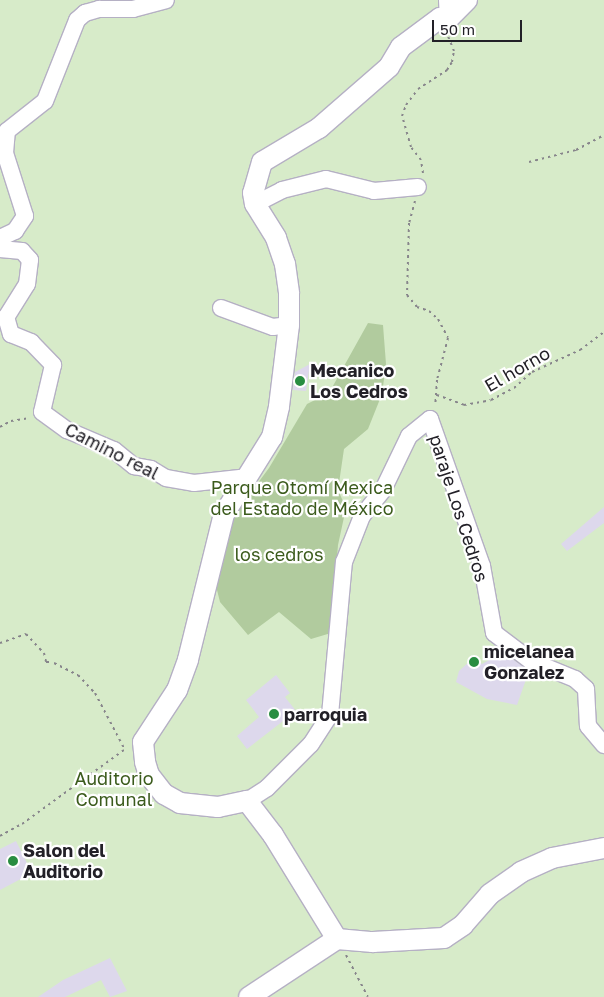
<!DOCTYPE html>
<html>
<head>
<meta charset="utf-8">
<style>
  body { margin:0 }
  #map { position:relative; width:604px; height:997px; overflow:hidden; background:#fcfbff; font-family:"Golos Text",sans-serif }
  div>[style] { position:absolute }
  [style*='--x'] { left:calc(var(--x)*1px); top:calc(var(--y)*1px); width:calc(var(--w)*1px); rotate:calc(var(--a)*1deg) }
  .green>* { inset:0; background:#d7ebc9; transform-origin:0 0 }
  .forest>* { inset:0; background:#b1cb9e }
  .building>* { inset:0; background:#ddd8ec }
  .path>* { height:2px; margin-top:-1px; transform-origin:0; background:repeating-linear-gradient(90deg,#87858b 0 2.5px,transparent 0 6.5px) }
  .roads { filter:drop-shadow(1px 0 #b5b0c4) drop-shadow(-1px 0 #b5b0c4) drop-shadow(0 1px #b5b0c4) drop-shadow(0 -1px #b5b0c4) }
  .minor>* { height:16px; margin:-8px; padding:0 8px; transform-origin:8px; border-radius:8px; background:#fff }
  .major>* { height:20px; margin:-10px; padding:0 10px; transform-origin:10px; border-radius:10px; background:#fff }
  .dots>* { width:14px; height:14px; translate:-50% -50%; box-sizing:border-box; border:2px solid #fff; border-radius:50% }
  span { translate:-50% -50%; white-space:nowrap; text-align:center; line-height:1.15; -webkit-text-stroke:4.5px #fff; paint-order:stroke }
  .street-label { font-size:18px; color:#222027 }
  .poi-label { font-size:18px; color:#222027; font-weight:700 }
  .left { translate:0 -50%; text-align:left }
  .park-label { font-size:18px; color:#3b5b1c }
  .scale { position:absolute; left:432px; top:20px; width:90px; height:22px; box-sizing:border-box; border:2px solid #222027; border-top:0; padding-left:6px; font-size:15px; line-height:18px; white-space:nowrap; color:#222027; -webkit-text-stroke:4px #fff; paint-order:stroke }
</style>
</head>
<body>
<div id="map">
  <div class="green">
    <div style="left:0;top:0;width:604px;height:997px"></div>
  </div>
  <div class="forest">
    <div style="clip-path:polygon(368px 323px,383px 325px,386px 364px,382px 394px,368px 429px,344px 449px,338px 490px,346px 508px,338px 545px,331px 633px,311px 639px,279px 612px,248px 635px,220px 602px,214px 578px,217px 538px,269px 468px,307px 404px,329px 393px)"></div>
  </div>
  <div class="building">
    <div style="clip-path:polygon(310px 364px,306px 391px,293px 390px,295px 372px)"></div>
    <div style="clip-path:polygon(604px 507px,604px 523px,567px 551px,561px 544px)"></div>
    <div style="clip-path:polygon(503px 652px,529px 671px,517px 705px,487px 699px,456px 682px,459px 671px,470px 661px,471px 655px,482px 664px)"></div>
    <div style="clip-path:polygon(276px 675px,290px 693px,285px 697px,296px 711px,247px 749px,237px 736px,259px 717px,246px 700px)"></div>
    <div style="clip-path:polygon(16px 841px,32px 873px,0 890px,0 849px)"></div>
    <div style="clip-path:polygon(110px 958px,127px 991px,110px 997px,101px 980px,65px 997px,38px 997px,63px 980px)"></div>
  </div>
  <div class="path">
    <div style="--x:529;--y:162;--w:49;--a:-14.3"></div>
    <div style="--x:576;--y:150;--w:32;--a:-28"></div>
    <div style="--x:423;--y:173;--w:13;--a:-99"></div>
    <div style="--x:421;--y:160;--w:16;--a:-128"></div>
    <div style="--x:411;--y:147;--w:32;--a:-106"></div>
    <div style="--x:402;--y:116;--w:12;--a:-70"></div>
    <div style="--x:406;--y:105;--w:20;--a:-53"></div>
    <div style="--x:418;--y:89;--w:35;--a:-33"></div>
    <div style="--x:447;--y:70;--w:9;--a:-58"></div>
    <div style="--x:452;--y:62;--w:11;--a:-80"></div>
    <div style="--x:454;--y:51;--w:18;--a:-112"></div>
    <div style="--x:415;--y:201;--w:23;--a:105"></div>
    <div style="--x:409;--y:223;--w:72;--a:91.6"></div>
    <div style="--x:407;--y:295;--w:16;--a:50"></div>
    <div style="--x:417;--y:307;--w:13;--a:18"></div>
    <div style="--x:429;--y:311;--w:12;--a:42"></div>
    <div style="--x:438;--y:319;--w:21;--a:62"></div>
    <div style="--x:448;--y:338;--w:43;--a:104.7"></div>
    <div style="--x:437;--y:380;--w:26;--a:94"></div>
    <div style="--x:437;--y:395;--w:29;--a:20"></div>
    <div style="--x:464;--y:405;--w:27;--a:-10"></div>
    <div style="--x:491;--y:400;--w:26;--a:-28"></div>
    <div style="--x:514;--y:388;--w:24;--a:-42"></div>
    <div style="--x:532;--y:372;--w:53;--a:-24.6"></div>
    <div style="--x:580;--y:350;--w:30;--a:-37"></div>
    <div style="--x:0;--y:427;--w:13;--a:-29"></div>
    <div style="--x:11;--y:421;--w:19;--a:-9"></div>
    <div style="--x:0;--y:643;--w:28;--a:-19"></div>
    <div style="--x:26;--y:634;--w:26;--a:47"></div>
    <div style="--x:44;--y:653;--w:9;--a:77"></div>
    <div style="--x:46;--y:662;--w:4;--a:0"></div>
    <div style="--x:54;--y:663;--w:27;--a:27"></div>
    <div style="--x:78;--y:675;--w:25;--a:47"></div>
    <div style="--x:95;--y:693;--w:64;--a:62.2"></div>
    <div style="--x:0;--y:836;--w:25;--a:-29"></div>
    <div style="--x:22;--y:824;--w:126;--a:-36"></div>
    <div style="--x:346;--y:955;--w:47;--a:62.4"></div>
  </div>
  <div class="roads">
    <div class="minor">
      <div style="--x:447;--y:0;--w:19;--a:87"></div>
      <div style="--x:255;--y:204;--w:30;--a:-27"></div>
      <div style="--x:282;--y:190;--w:45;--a:-14"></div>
      <div style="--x:326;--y:179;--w:49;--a:14"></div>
      <div style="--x:374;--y:191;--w:44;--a:-5.2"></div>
      <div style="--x:0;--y:238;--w:17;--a:-25"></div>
      <div style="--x:15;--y:231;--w:18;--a:-56"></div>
      <div style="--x:25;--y:216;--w:66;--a:-107.6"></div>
      <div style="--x:5;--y:153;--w:22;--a:-85"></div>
      <div style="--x:7;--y:131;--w:48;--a:-38.3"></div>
      <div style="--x:45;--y:101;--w:87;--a:-68.4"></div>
      <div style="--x:77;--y:20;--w:11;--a:-41"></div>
      <div style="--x:85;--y:13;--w:15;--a:-16"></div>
      <div style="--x:99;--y:9;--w:34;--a:0"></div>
      <div style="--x:133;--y:9;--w:34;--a:-15"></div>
      <div style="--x:0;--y:249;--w:22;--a:5"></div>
      <div style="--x:22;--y:251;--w:12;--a:48"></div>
      <div style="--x:30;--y:260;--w:24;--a:97"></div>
      <div style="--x:27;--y:284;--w:39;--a:122"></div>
      <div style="--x:6;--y:317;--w:18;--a:74"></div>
      <div style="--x:11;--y:334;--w:22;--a:22"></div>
      <div style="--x:31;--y:342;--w:32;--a:46"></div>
      <div style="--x:53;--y:365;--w:48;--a:103.2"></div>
      <div style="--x:42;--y:412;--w:31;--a:36"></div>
      <div style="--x:67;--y:430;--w:51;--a:23.1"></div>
      <div style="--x:114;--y:450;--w:26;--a:39"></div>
      <div style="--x:134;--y:466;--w:17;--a:10"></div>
      <div style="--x:151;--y:469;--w:17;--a:31"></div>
      <div style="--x:166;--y:478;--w:28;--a:10"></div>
      <div style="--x:194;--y:483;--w:55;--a:-6.2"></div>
      <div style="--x:221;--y:308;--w:55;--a:20.1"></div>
      <div style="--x:273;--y:327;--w:16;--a:-7"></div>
      <div style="--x:247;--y:801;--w:24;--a:-33"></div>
      <div style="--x:267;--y:788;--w:62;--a:-45"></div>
      <div style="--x:311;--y:744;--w:35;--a:-57"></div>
      <div style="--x:330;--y:715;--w:154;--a:-84.8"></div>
      <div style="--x:344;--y:562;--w:49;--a:-68.6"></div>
      <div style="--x:362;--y:516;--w:33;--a:-51"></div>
      <div style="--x:383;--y:490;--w:60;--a:-64.3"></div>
      <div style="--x:409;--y:436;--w:27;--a:-39"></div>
      <div style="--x:430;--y:419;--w:156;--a:70.5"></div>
      <div style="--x:482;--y:566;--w:68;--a:79.8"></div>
      <div style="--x:494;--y:633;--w:46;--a:37.1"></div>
      <div style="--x:531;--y:661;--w:48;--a:22.2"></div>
      <div style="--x:575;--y:679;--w:15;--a:42"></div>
      <div style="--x:586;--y:689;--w:37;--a:87"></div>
      <div style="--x:588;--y:726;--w:25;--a:50"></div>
    </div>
    <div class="major">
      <div style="--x:467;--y:0;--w:27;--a:135"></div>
      <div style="--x:448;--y:19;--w:8;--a:-173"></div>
      <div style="--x:440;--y:18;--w:49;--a:143.4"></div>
      <div style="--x:401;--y:47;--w:23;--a:121"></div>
      <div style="--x:389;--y:67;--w:93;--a:138.9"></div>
      <div style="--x:319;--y:128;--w:66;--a:149.2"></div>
      <div style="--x:262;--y:162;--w:32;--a:106"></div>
      <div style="--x:253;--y:193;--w:11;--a:80"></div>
      <div style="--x:255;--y:204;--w:40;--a:58"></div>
      <div style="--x:276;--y:238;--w:28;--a:71"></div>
      <div style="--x:285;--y:264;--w:30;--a:82"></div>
      <div style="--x:289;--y:294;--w:31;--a:90"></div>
      <div style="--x:289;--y:325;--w:83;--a:97"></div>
      <div style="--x:279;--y:407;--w:31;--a:103"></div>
      <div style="--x:272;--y:437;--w:91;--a:121.9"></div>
      <div style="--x:224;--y:514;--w:150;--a:103.9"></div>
      <div style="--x:188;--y:660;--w:32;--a:110"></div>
      <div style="--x:177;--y:690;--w:62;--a:123.2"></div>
      <div style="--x:143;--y:742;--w:20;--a:84"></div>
      <div style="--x:145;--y:762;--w:14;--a:73"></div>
      <div style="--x:149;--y:775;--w:24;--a:52"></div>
      <div style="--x:164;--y:794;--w:18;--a:29"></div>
      <div style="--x:180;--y:803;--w:38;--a:6"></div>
      <div style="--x:218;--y:807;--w:30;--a:-12"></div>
      <div style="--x:247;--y:801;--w:43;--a:52.6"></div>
      <div style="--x:273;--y:835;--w:122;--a:58.4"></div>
      <div style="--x:337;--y:939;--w:36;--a:5"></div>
      <div style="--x:373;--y:942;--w:71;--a:-3.2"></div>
      <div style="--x:444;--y:938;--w:23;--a:-34"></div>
      <div style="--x:463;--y:925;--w:41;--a:-48.9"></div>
      <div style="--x:490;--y:894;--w:38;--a:-35"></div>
      <div style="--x:521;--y:872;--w:34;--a:-24"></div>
      <div style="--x:552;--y:858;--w:53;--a:-10.9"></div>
      <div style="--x:249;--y:997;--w:105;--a:-33.4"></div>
    </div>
  </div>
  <div class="dots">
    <div style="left:300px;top:381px;background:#298d41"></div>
    <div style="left:474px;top:662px;background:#298d41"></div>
    <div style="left:274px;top:714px;background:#298d41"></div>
    <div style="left:13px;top:861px;background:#298d41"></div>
  </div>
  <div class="street-label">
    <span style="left:517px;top:369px;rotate:-30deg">El horno</span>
    <span style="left:112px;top:451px;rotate:27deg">Camino real</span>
    <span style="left:459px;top:508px;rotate:72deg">paraje Los Cedros</span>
  </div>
  <div class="poi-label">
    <span class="left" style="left:310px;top:381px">Mecanico<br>Los Cedros</span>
    <span class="left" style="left:484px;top:662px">micelanea<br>Gonzalez</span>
    <span class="left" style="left:284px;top:714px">parroquia</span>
    <span class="left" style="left:23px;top:861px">Salon del<br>Auditorio</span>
  </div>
  <div class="park-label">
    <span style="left:302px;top:498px">Parque Otomí Mexica<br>del Estado de México</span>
    <span style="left:279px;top:554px">los cedros</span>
    <span style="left:114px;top:789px">Auditorio<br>Comunal</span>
  </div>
  <div class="scale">50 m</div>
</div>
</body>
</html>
